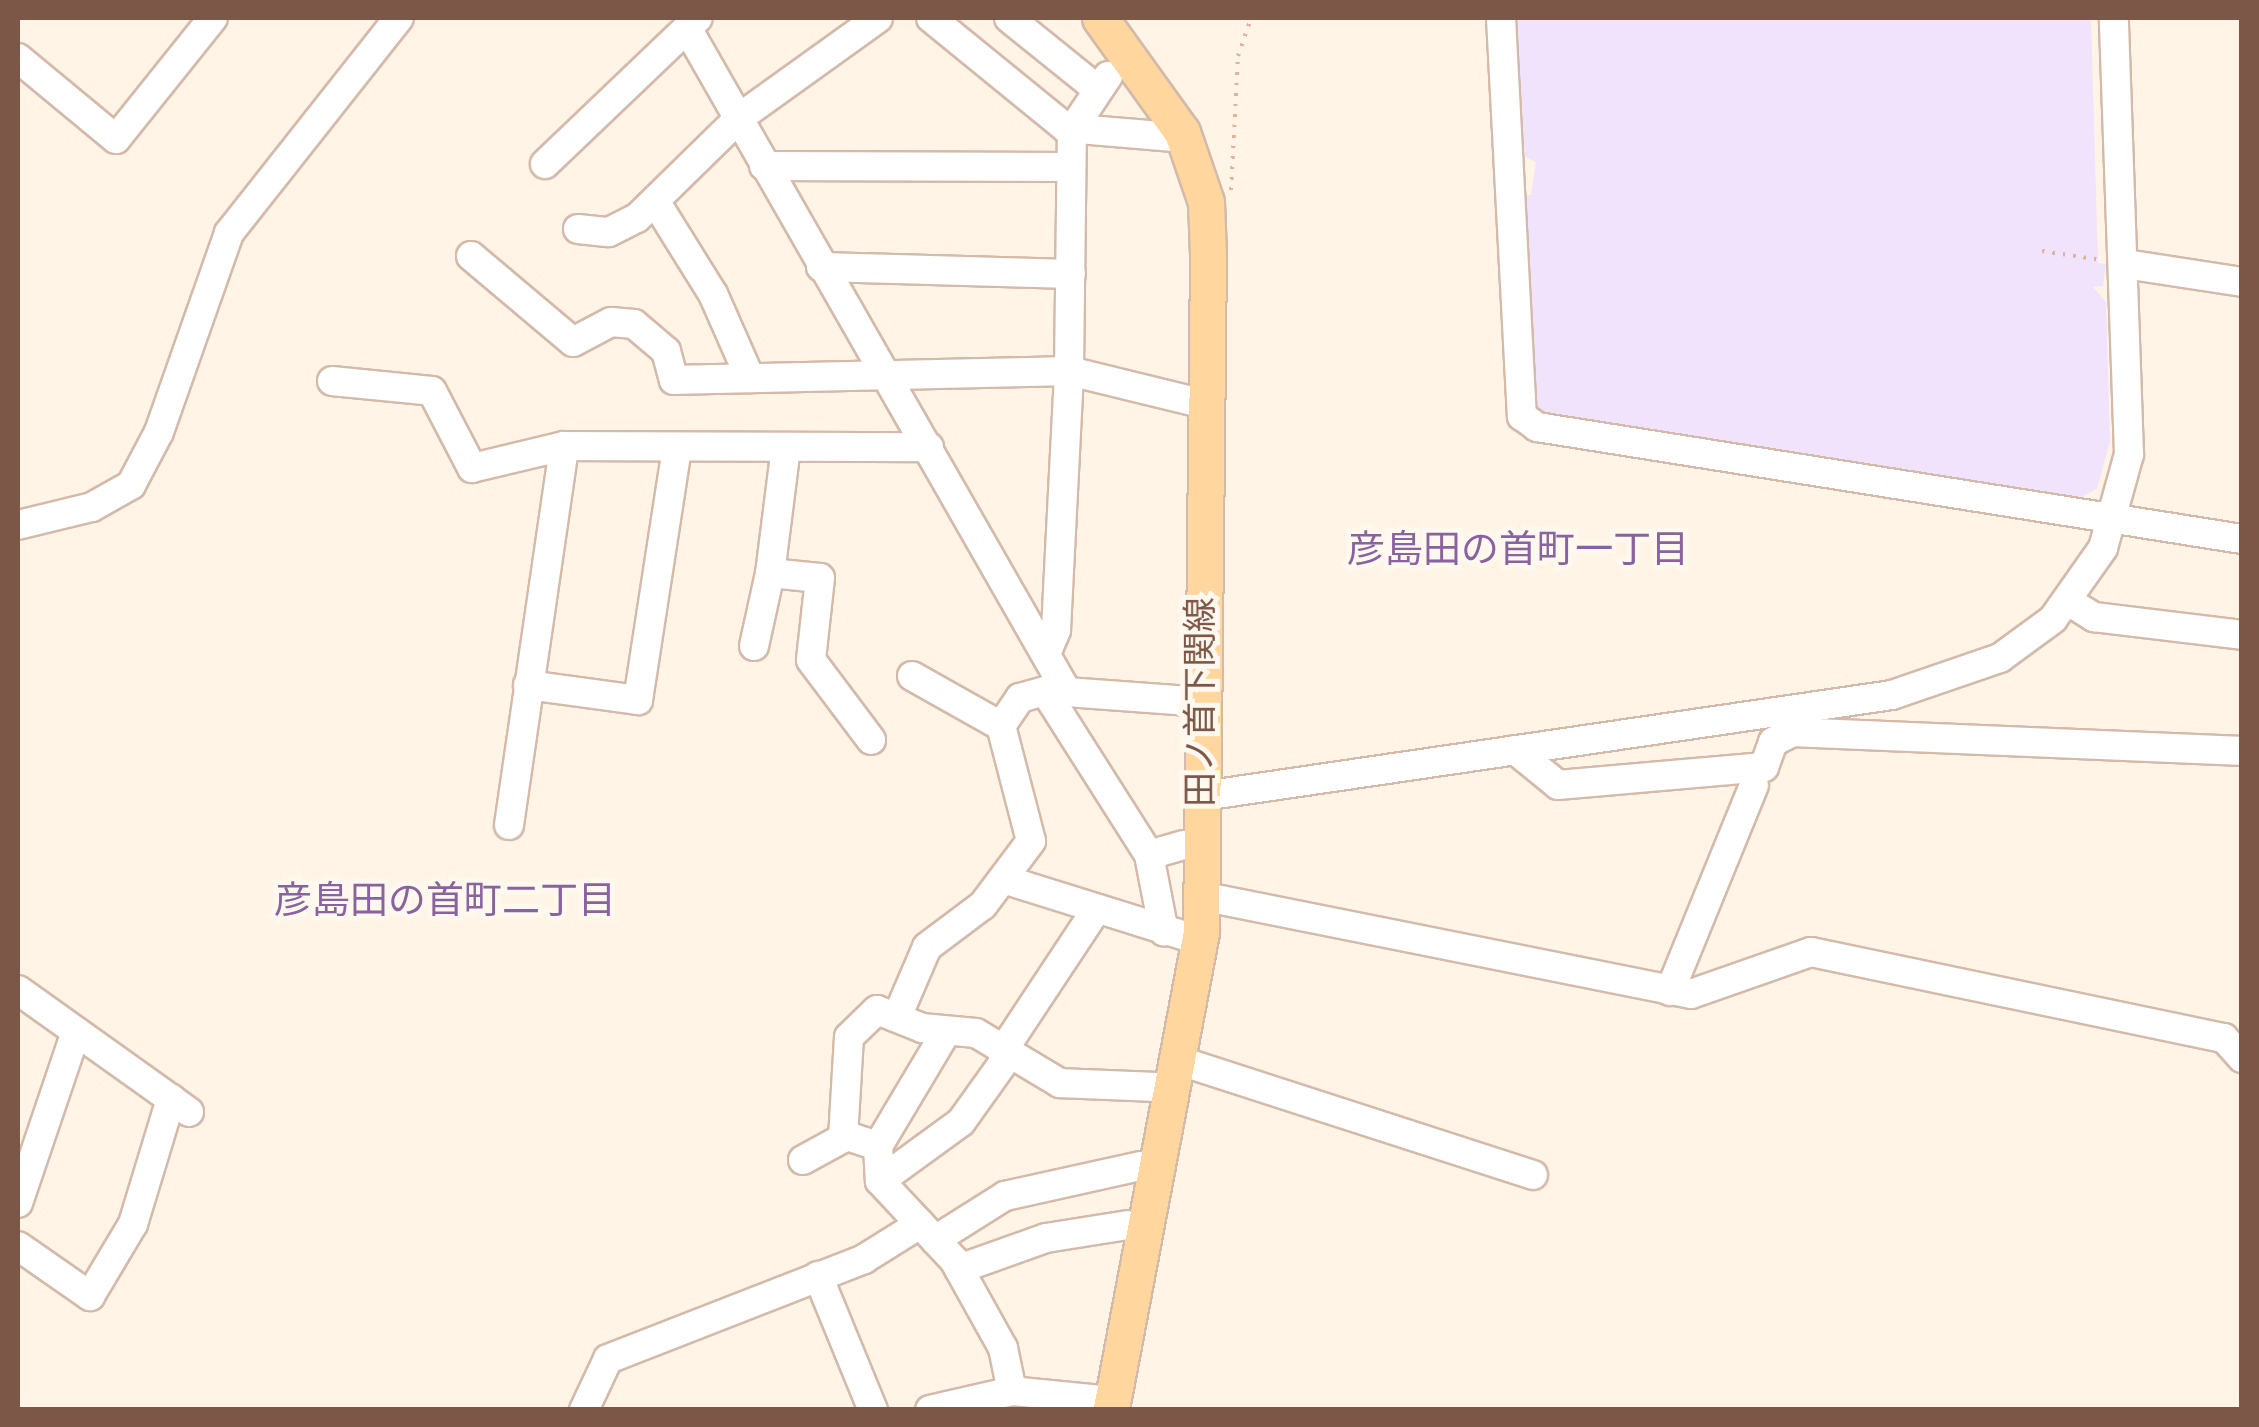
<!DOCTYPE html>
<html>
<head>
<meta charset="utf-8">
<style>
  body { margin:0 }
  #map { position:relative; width:2259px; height:1427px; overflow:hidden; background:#fff4e6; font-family:Overpass,"Noto Sans JP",sans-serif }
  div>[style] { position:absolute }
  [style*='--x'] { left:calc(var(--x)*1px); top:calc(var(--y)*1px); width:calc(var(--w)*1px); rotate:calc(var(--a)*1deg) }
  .education>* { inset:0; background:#f1e3fb }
  .path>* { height:4px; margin-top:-2px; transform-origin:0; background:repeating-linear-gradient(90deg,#ddb39d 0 2.5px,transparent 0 10.5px) }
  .roads { filter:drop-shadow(2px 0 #d3baaa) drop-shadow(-2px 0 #d3baaa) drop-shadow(0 2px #d3baaa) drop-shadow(0 -2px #d3baaa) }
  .minor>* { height:28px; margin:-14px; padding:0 14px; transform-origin:14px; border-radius:14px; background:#fff }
  .major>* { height:35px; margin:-17.5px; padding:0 17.5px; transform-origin:17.5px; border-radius:17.5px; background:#ffd69d }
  span { translate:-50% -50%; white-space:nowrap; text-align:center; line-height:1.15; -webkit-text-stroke:10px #fff8ef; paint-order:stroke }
  .street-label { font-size:35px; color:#7c5747 }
  .neighbourhood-label { font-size:38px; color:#88639f }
  .frame { position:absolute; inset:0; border:20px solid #7c5747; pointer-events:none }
</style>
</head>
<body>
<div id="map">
  <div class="education">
    <div style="clip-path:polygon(1515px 18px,2091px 18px,2098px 263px,2106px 264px,2103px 286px,2093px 287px,2106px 302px,2110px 441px,2097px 489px,2079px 498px,1549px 416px,1536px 405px,1523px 195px,1531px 195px,1536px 162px,1525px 157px)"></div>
  </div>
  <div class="path">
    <div style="--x:1231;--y:190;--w:134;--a:-87"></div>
    <div style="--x:1238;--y:56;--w:40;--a:-71.1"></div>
    <div style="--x:2042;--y:251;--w:60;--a:8.7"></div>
  </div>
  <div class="roads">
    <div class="minor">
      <div style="--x:931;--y:18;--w:174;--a:39.2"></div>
      <div style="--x:1066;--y:128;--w:118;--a:4.8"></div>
      <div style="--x:1009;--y:18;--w:113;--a:38.9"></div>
      <div style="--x:1501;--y:18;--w:399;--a:87"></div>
      <div style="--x:1522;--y:416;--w:19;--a:36"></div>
      <div style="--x:1537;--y:427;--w:714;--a:9.03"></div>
      <div style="--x:687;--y:28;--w:765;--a:60.22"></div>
      <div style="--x:1067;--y:692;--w:136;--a:4.2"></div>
      <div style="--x:18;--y:58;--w:127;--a:39.6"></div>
      <div style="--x:116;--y:139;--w:155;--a:-51.3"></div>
      <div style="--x:545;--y:164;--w:211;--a:-43.7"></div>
      <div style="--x:764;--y:166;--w:307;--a:0.2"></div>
      <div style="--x:655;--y:201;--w:110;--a:58.1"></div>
      <div style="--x:713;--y:294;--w:92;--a:66.2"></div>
      <div style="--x:578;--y:229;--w:31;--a:6"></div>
      <div style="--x:609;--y:232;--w:31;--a:-27"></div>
      <div style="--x:637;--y:218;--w:143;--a:-44.4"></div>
      <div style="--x:739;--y:118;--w:171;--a:-35.7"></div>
      <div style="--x:471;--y:256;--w:133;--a:40.1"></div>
      <div style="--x:573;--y:342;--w:43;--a:-27.8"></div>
      <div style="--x:611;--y:322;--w:23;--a:5"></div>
      <div style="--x:634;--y:324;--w:42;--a:40.2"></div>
      <div style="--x:666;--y:351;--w:30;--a:75"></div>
      <div style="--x:674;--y:380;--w:395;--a:-1.3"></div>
      <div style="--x:1069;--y:371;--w:139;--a:13.7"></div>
      <div style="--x:2125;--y:264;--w:118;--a:8.7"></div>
      <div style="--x:821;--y:267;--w:250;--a:1.6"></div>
      <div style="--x:332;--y:381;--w:100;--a:5.7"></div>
      <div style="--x:432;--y:391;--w:87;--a:62.5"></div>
      <div style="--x:472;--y:468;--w:95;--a:-13.4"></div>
      <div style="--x:564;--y:446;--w:365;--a:0.2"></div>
      <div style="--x:786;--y:447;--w:127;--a:97.2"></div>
      <div style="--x:770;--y:573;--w:50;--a:5.7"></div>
      <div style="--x:820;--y:578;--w:82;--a:96.3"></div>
      <div style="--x:811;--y:660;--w:100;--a:53.1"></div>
      <div style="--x:18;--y:525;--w:76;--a:-13.7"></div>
      <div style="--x:92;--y:507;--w:45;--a:-29.4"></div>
      <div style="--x:131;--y:485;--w:60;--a:-62.2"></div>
      <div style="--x:159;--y:432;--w:211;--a:-70.6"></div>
      <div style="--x:229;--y:233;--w:274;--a:-51.7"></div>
      <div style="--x:2068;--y:601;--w:31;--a:32"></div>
      <div style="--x:2094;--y:617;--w:149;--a:6.9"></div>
      <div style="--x:754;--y:646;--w:75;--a:-77.6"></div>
      <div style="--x:1046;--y:654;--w:26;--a:-67"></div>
      <div style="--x:1056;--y:630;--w:259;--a:-87.1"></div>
      <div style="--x:1069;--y:371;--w:241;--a:-89.3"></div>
      <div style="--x:1072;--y:130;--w:65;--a:-56.3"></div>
      <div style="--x:912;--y:676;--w:102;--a:29.3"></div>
      <div style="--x:1001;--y:726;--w:34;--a:-56"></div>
      <div style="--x:1020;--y:698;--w:26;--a:-16"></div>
      <div style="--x:1045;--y:691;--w:194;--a:57.6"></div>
      <div style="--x:1149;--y:855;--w:36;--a:-16"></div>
      <div style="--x:528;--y:685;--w:111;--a:7.8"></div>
      <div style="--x:638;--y:700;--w:256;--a:-81.2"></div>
      <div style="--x:1515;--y:750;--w:55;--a:39.1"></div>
      <div style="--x:1558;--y:785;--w:207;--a:-5"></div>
      <div style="--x:1764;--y:767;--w:27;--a:-70"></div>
      <div style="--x:1773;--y:742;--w:22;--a:-27"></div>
      <div style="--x:1793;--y:732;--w:449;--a:2.4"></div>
      <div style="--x:1203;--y:796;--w:696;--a:-8.34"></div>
      <div style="--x:1892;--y:695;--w:114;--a:-18.9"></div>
      <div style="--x:2000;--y:658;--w:66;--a:-36.3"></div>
      <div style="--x:2053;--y:619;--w:87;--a:-54.8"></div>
      <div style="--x:2103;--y:548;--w:98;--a:-74.5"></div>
      <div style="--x:2129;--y:454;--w:436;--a:-92"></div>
      <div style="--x:509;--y:825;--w:383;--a:-81.7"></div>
      <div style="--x:1149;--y:855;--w:78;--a:79"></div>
      <div style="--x:1006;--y:880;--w:185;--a:17.3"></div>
      <div style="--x:1201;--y:896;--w:500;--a:11.3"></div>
      <div style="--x:1691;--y:994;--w:127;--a:-19.3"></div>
      <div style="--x:1811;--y:952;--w:422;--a:11.8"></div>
      <div style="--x:2224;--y:1038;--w:27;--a:48"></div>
      <div style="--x:18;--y:990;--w:210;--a:35.5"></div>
      <div style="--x:1670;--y:991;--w:222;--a:-67.8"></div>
      <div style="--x:897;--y:1017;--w:76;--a:-66.8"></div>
      <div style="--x:927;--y:947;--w:70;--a:-36.9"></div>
      <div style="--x:983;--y:905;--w:80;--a:-53.1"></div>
      <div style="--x:1031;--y:841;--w:119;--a:-104.6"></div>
      <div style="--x:1002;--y:1052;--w:170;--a:-56.5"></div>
      <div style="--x:1177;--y:1060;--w:374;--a:17.9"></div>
      <div style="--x:843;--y:1138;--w:101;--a:-86.6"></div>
      <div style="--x:849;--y:1037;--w:39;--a:-44"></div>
      <div style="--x:877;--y:1010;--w:48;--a:21.8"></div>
      <div style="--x:922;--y:1028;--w:54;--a:5.3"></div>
      <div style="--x:976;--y:1033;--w:98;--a:30.8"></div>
      <div style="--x:1060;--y:1083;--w:95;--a:2.4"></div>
      <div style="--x:878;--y:1146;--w:133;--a:-59.2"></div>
      <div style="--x:803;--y:1160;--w:50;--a:-28.6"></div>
      <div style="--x:847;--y:1136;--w:33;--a:18"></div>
      <div style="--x:878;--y:1146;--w:35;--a:87"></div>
      <div style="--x:880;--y:1181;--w:108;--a:46.9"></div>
      <div style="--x:954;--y:1260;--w:101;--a:60.9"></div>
      <div style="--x:1003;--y:1348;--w:44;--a:78.2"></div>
      <div style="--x:880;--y:1181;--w:100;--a:-36.1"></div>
      <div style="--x:961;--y:1122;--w:81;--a:-54.5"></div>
      <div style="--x:18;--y:1203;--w:181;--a:-71.3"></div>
      <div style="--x:935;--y:1240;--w:83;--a:-32.2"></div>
      <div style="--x:1005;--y:1196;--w:138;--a:-12.5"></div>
      <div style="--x:18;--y:1246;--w:88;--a:34.8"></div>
      <div style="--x:90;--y:1296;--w:84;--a:-59.2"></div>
      <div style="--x:133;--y:1224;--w:131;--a:-73.1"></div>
      <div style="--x:959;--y:1269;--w:92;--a:-19.6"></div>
      <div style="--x:1046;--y:1238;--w:83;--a:-9"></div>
      <div style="--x:818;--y:1276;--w:145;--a:67.7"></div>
      <div style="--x:584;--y:1410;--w:56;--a:-64.8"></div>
      <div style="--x:608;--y:1359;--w:275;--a:-21.3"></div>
      <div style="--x:864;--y:1259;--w:66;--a:-32"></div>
      <div style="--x:930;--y:1410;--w:84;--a:-13"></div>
      <div style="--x:1012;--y:1391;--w:101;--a:5.7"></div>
    </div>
    <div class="major">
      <div style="--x:1100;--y:18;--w:140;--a:54.3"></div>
      <div style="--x:1182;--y:132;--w:74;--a:71.1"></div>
      <div style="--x:1206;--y:202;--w:52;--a:87.8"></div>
      <div style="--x:1208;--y:254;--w:678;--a:90.59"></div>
      <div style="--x:1201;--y:932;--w:486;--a:100.7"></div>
    </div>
  </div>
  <div class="street-label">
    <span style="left:1203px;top:702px;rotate:-90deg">田ノ首下関線</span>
  </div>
  <div class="neighbourhood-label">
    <span style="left:1518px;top:553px">彦島田の首町一丁目</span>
    <span style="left:445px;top:904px">彦島田の首町二丁目</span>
  </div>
  <div class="frame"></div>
</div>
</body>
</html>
